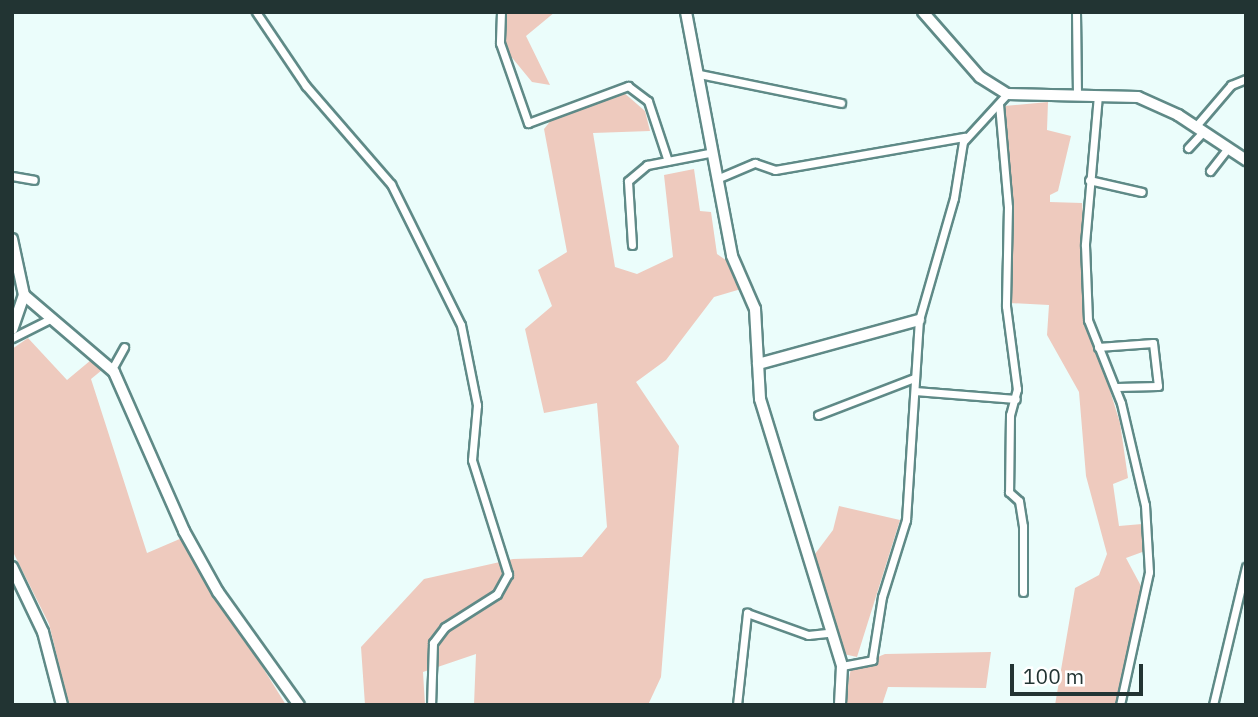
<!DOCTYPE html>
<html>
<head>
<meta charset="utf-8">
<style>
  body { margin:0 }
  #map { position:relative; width:1258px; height:717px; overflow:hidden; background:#ebfdfb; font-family:"IBM Plex Sans",sans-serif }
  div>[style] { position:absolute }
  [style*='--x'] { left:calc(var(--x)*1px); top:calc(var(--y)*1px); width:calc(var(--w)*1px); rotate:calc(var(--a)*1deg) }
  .green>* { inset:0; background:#eecabe }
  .roads { filter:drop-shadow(2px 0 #5f8a87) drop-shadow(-2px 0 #5f8a87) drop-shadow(0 2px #5f8a87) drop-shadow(0 -2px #5f8a87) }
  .street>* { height:7px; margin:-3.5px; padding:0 3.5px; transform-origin:3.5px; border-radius:3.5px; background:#fff }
  .secondary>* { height:10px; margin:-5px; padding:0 5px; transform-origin:5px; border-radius:5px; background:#fff }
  span { translate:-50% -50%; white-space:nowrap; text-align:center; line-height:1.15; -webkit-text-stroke:7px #fff; paint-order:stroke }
  .frame { position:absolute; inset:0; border:14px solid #223433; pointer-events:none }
  .scale { position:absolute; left:1010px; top:664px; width:133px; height:32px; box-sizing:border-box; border:4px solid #223433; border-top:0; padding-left:9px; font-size:21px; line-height:24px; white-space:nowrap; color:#223433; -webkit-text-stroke:5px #fff; paint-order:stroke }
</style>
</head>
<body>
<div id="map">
  <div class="green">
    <div style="clip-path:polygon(502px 12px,555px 12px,526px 36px,550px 85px,532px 82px,500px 43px)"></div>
    <div style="clip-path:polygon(622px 91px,645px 111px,650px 131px,593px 133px,615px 267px,637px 274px,673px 257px,664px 175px,694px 169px,700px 211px,711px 212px,717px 254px,730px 263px,741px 289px,714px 297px,666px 360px,636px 382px,679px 446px,661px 677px,648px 705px,474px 705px,476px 654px,423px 672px,425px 705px,365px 705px,361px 647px,424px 579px,513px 559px,582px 557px,607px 527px,597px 403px,544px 413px,525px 329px,552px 306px,538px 270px,567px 252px,544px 129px,552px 119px)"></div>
    <div style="clip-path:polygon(1048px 102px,1047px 130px,1071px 136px,1058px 191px,1050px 195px,1050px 202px,1082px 203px,1092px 332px,1120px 423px,1128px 478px,1113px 484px,1119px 526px,1142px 524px,1145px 551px,1126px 558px,1141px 586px,1115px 705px,1055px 705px,1075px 588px,1099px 575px,1107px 554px,1086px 476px,1079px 392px,1047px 335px,1049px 305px,1009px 303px,1004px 106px)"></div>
    <div style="clip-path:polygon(28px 338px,67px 380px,91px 360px,102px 370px,91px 379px,147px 553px,182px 538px,286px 705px,69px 705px,49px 624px,12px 550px,12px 349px)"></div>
    <div style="clip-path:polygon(839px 506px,900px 520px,857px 657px,839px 653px,815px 554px,833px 530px)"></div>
    <div style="clip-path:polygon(991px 652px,986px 688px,888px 687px,882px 705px,844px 705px,851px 668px,885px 654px)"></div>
  </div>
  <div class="roads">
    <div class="street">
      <div style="--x:256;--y:12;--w:89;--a:56"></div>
      <div style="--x:306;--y:86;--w:130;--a:49.1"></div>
      <div style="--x:391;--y:184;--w:157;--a:63.6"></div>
      <div style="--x:461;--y:325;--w:82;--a:78.7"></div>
      <div style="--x:477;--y:405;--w:55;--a:95.2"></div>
      <div style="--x:472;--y:460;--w:120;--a:72.5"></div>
      <div style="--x:508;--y:574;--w:23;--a:119"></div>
      <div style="--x:497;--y:594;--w:62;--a:147.6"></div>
      <div style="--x:445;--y:627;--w:20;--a:127"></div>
      <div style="--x:433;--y:643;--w:62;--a:91.8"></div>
      <div style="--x:501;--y:12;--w:31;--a:92"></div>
      <div style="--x:500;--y:43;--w:85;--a:70.7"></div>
      <div style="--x:528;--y:123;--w:107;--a:-20.3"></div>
      <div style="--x:628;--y:86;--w:25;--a:37"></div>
      <div style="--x:648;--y:101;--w:63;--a:71.6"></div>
      <div style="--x:1076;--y:12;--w:84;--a:89.3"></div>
      <div style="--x:699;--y:74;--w:145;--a:11.5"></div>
      <div style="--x:1098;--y:95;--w:151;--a:95"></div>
      <div style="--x:1085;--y:245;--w:75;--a:87.7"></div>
      <div style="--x:1088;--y:320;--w:89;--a:68.3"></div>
      <div style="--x:1121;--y:403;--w:105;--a:76.8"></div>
      <div style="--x:1145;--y:505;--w:67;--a:86.6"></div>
      <div style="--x:1149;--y:572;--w:136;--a:102.3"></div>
      <div style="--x:999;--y:104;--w:103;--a:85"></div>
      <div style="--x:1008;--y:207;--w:99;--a:91.2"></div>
      <div style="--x:1006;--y:306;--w:84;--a:82.5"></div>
      <div style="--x:1017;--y:389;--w:27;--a:105"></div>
      <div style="--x:1010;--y:415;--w:77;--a:90.7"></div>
      <div style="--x:1009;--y:492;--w:13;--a:42"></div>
      <div style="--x:1019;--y:501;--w:25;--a:81"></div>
      <div style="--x:1023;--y:526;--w:66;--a:90"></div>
      <div style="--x:1196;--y:126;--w:54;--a:-49.5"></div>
      <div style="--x:1231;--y:85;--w:16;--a:-22"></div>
      <div style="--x:1188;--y:148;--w:23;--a:-47"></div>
      <div style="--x:1210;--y:171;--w:29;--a:-52"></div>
      <div style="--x:12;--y:176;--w:22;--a:10"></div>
      <div style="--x:719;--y:178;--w:39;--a:-23"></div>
      <div style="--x:755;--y:163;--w:21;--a:19"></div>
      <div style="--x:775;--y:170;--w:193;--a:-9.9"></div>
      <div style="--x:1089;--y:180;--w:54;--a:12.8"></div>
      <div style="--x:632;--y:245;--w:64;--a:-93.6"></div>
      <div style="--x:628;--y:181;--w:25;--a:-40"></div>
      <div style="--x:647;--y:165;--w:63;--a:-11"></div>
      <div style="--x:12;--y:338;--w:45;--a:-26.6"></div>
      <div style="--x:1098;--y:347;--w:55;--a:-4.2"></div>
      <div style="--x:1153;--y:343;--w:43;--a:83.4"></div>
      <div style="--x:1158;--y:386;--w:41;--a:178.6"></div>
      <div style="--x:112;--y:369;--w:25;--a:-61"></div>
      <div style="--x:915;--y:391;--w:101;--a:4.5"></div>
      <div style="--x:818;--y:415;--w:103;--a:-21.1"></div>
      <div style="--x:842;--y:666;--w:31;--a:-11"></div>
      <div style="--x:872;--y:660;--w:64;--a:-81"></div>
      <div style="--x:882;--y:597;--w:81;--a:-72.7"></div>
      <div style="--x:906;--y:520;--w:200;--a:-86.3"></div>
      <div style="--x:919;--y:320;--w:127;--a:-74"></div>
      <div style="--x:954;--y:198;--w:57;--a:-80.9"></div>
      <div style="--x:963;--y:142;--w:65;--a:-47.5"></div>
      <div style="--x:737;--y:705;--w:93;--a:-83.8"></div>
      <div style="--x:747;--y:613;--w:65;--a:19.8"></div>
      <div style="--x:808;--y:635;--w:19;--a:-6"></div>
      <div style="--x:1213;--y:705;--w:142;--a:-76.6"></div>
    </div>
    <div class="secondary">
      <div style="--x:686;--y:12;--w:248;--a:79.3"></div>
      <div style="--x:732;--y:256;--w:58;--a:66.5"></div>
      <div style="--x:755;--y:309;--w:90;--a:86.8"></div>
      <div style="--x:760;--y:399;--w:279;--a:72.9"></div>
      <div style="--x:842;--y:666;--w:39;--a:93"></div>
      <div style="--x:923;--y:12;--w:86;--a:48.8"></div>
      <div style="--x:980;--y:77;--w:32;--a:32"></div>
      <div style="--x:1007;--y:94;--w:131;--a:1.3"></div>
      <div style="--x:1138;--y:97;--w:44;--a:24.2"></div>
      <div style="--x:1178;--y:115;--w:82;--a:33.5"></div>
      <div style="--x:12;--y:239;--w:57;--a:77.9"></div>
      <div style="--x:24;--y:295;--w:36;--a:109"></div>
      <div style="--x:24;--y:295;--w:118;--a:40.5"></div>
      <div style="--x:114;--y:372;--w:174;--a:66.2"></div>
      <div style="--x:184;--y:531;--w:70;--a:60.9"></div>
      <div style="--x:218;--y:592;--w:139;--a:54.4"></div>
      <div style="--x:758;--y:364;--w:167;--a:-15.3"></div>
      <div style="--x:12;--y:567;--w:72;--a:64.5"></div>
      <div style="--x:43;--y:632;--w:75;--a:75.4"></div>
    </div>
  </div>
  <div class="frame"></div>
  <div class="scale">100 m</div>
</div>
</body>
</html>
